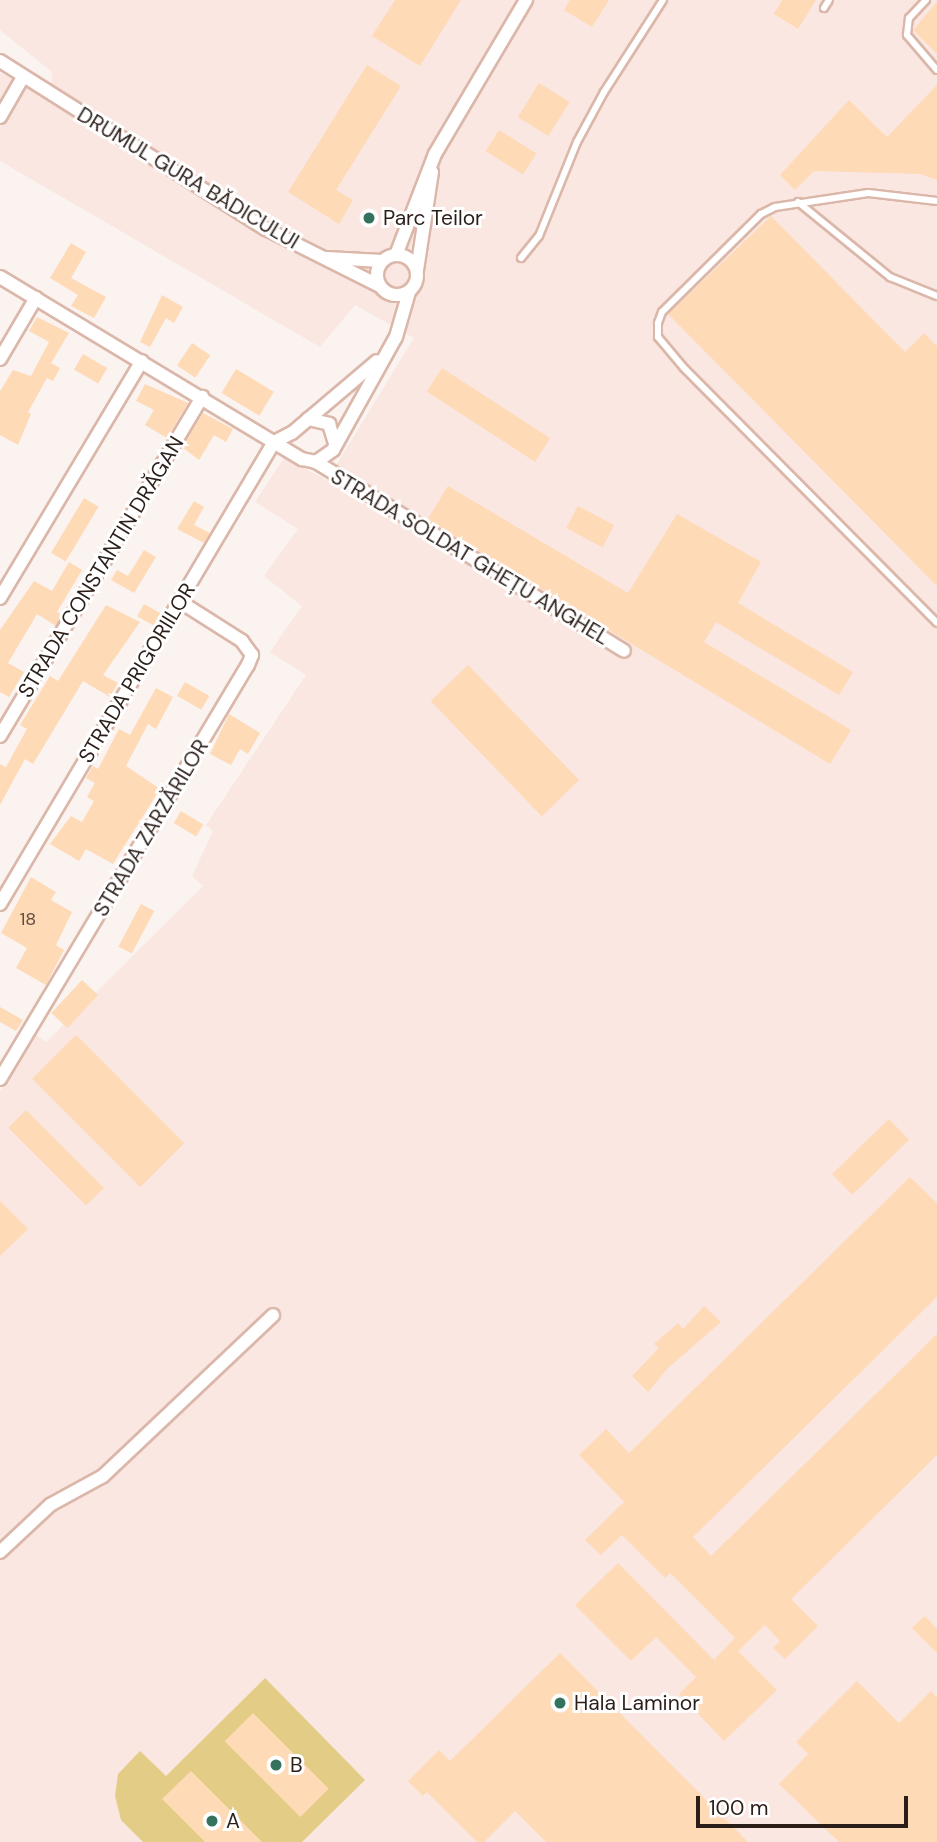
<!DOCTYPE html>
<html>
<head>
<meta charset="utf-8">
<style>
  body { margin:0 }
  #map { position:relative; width:937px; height:1842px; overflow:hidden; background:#fbf3f0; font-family:"DM Sans",sans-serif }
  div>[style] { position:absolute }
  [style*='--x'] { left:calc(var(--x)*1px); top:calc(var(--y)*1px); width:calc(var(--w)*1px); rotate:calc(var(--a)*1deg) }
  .built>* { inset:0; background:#fae7e1 }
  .green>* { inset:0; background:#e3cc86 }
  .building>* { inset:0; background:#fedab7; transform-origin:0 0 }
  .roads { filter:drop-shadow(2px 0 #dbb7aa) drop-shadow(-2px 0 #dbb7aa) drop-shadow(0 2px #dbb7aa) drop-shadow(0 -2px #dbb7aa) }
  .lane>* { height:6px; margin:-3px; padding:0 3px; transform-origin:3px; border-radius:3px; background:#fff }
  .street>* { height:12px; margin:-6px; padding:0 6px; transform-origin:6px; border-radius:6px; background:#fff }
  .street>.ring { margin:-6px; padding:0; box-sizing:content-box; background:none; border:12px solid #fff; border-radius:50% }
  .dots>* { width:19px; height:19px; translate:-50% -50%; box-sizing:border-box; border:4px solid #fff; border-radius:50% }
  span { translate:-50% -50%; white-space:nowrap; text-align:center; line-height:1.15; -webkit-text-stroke:6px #fff; paint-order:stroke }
  .number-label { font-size:18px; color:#604d40 }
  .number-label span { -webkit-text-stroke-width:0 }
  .street-label { font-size:21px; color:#2b1e19 }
  .poi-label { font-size:21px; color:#2b1e19 }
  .left { translate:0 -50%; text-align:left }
  .scale { position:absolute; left:696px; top:1796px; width:212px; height:32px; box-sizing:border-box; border:4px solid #2b1e19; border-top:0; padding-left:9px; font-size:21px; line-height:24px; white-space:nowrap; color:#2b1e19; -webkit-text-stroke:5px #fff; paint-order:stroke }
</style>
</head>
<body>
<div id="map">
  <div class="built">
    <div style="clip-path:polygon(0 0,937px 0,937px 1842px,0 1842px,0 1092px,35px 1034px,46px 1042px,203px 886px,192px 876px,213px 831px,206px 825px,306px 675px,270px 652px,302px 606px,264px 576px,298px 529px,255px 502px,284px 458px,327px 480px,414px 338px,355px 305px,320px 347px,0 161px,0 73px,51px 101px,52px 72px,0 30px)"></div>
  </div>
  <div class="green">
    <div style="clip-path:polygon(265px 1678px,365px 1780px,302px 1842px,143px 1842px,121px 1820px,115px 1796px,118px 1774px,140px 1751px,166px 1776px)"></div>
  </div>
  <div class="building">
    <div style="clip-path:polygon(395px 0,461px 0,420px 66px,372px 36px)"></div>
    <div style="clip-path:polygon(570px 0,609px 0,592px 27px,564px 10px)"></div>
    <div style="clip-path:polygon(782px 0,816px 0,798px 29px,774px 14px)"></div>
    <div style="clip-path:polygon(937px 2px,937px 54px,913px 30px)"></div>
    <div style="clip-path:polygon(367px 65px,401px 86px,336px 190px,353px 200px,339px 224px,288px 192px)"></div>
    <div style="left:539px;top:83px;width:36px;height:40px;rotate:32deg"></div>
    <div style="clip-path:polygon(937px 85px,937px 180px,920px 174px,814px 171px,795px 190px,780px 175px,849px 100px,887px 137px)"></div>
    <div style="left:499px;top:130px;width:44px;height:25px;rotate:32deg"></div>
    <div style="clip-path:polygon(771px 216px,905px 352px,924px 333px,937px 346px,937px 586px,668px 314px)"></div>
    <div style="clip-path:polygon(71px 243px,86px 252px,71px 278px,106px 297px,94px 318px,71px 306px,78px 295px,50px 278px)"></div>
    <div style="clip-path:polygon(162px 295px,183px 307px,174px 323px,166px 318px,150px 347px,140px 342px)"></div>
    <div style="clip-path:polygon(37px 317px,69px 333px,51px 363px,60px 368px,53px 381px,47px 378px,28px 412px,31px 414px,18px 445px,0 435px,0 391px,13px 370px,31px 376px,49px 342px,29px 331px)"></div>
    <div style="left:192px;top:343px;width:22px;height:27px;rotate:34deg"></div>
    <div style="left:83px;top:354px;width:28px;height:18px;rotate:30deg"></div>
    <div style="left:442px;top:368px;width:129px;height:28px;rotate:33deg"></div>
    <div style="left:236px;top:369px;width:44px;height:28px;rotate:31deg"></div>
    <div style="clip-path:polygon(145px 384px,188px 403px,167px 438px,145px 425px,154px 410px,136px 401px)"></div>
    <div style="clip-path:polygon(203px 413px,233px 429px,226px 442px,214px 435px,199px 460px,182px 447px)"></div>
    <div style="clip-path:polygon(448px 486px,628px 593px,677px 514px,761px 562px,738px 603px,853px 672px,839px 695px,716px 622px,704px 642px,851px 730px,830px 764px,427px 520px)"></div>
    <div style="left:84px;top:498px;width:17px;height:64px;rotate:31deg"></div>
    <div style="clip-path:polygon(194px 501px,204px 507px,194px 525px,210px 533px,204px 543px,177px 529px)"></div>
    <div style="left:578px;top:506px;width:41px;height:25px;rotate:28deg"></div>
    <div style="clip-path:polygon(144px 550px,156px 557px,134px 593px,111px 580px,117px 570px,128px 576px)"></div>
    <div style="clip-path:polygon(69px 562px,82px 570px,57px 612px,62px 615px,56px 626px,37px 614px,8px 663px,24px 672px,9px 697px,0 692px,0 630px,34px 581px,52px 591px)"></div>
    <div style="left:144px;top:604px;width:21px;height:14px;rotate:29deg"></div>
    <div style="clip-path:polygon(106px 605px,140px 622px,103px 675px,118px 683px,110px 697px,83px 681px,33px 764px,25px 759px,0 805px,0 764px,6px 767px,27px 729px,20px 725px,50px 676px,58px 681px)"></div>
    <div style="left:468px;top:665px;width:160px;height:52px;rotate:46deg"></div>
    <div style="left:185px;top:682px;width:28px;height:16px;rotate:30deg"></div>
    <div style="clip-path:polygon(156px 688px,173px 697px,156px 729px,148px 724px,126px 766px,160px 789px,113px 864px,86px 849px,79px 861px,50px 844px,71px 816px,82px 822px,94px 801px,87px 797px,95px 783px,86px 778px,93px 766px,98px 769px,119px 729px,130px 735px)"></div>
    <div style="clip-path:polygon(229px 714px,260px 733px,248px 754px,240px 749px,231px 765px,210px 754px)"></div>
    <div style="left:181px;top:811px;width:26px;height:14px;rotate:31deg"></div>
    <div style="clip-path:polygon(31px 877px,56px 892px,51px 900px,72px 912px,56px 945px,64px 950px,46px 985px,16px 968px,27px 948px,1px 933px)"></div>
    <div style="left:141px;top:904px;width:15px;height:48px;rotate:28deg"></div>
    <div style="left:82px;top:980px;width:22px;height:45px;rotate:43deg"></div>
    <div style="clip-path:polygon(0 1007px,23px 1020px,16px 1031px,0 1022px)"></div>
    <div style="left:76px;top:1035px;width:153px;height:62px;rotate:45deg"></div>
    <div style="left:26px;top:1110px;width:110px;height:25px;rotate:45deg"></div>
    <div style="left:889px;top:1119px;width:29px;height:79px;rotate:46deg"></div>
    <div style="clip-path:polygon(910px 1177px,937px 1203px,937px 1297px,693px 1537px,711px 1556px,937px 1334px,937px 1455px,791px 1599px,818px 1626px,785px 1659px,773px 1648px,780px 1641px,765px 1625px,738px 1651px,777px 1690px,724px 1741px,679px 1694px,696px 1677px,656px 1637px,631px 1661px,575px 1605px,618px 1563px,714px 1660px,735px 1638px,670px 1573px,665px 1578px,622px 1535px,601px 1555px,585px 1540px,624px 1502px,579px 1455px,606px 1429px,629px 1453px)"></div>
    <div style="clip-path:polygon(0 1201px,28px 1229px,0 1256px)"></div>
    <div style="clip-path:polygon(704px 1306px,721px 1322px,668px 1368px,648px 1392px,632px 1376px,659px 1348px,654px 1344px,678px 1323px,683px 1329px)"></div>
    <div style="clip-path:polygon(925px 1616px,937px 1629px,937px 1653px,912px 1628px)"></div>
    <div style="clip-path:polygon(560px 1653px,748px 1842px,546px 1842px,515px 1811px,484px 1842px,477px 1842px,427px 1792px,423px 1796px,408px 1781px,439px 1750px,450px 1761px)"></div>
    <div style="clip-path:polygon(857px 1681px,899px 1723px,931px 1691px,937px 1698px,937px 1842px,839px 1842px,779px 1784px,808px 1754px,796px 1742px)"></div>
    <div style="left:253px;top:1713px;width:107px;height:40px;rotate:45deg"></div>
    <div style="clip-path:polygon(191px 1771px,262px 1842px,205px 1842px,162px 1799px)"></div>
  </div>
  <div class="roads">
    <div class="lane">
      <div style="--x:926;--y:0;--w:25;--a:133"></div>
      <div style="--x:909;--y:18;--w:17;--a:97"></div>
      <div style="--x:907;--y:35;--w:46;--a:49.4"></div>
      <div style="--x:824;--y:8;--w:9;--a:-58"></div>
      <div style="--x:937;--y:201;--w:69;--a:-173.4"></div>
      <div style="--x:868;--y:193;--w:94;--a:171.4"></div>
      <div style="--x:775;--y:207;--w:16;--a:153"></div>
      <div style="--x:761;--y:214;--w:139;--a:135.3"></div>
      <div style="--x:662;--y:312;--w:12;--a:110"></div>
      <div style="--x:658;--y:323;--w:14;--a:90"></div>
      <div style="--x:658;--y:337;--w:40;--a:50"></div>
      <div style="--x:684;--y:368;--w:359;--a:45.2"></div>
      <div style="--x:798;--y:202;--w:119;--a:39.2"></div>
      <div style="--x:890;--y:277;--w:51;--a:22"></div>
      <div style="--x:521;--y:258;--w:28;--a:-51"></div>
      <div style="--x:539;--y:236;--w:101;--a:-68"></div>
      <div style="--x:577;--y:142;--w:57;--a:-61.6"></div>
      <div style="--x:604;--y:92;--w:109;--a:-57.3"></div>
    </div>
    <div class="street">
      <div style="--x:0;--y:61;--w:315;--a:32.3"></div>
      <div style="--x:266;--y:229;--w:127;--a:26.6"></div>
      <div style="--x:0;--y:117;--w:46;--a:-60.1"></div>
      <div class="ring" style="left:377px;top:255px;width:28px;height:28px"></div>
      <div style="--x:396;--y:255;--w:108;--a:-68.9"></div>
      <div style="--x:435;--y:154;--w:179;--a:-59.4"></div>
      <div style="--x:327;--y:258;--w:55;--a:3.1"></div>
      <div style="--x:417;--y:270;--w:99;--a:-81.3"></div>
      <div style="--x:0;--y:277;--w:353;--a:31.1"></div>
      <div style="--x:302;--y:459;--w:14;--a:12"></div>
      <div style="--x:316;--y:462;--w:21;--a:-35"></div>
      <div style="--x:333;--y:450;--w:129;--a:-60.9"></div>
      <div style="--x:396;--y:337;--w:47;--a:-73.9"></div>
      <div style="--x:0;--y:359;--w:71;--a:-59.5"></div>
      <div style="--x:308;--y:419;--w:22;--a:13"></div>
      <div style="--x:329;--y:424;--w:21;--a:73"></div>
      <div style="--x:274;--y:442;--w:20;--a:-27"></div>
      <div style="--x:292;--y:433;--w:111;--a:-40.3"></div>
      <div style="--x:316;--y:462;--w:361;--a:31.5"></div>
      <div style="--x:0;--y:598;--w:276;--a:-59.1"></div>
      <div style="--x:0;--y:736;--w:395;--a:-59.2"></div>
      <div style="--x:0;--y:904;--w:537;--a:-59.33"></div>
      <div style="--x:0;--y:1079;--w:483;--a:-59.1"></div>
      <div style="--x:248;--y:665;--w:11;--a:-68"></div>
      <div style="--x:252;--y:655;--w:17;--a:-126"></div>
      <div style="--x:242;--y:641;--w:75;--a:-147.6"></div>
      <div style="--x:0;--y:1552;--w:69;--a:-43.2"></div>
      <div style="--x:50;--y:1505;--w:60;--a:-28.7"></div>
      <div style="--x:103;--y:1476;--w:234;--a:-43.4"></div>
    </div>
  </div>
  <div class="dots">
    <div style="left:369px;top:218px;background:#34725d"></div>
    <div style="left:560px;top:1703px;background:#34725d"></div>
    <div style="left:276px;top:1765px;background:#34725d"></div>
    <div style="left:212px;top:1821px;background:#34725d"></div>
  </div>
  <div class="number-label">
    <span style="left:28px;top:919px">18</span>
  </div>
  <div class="street-label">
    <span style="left:188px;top:178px;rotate:31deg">DRUMUL GURA BĂDICULUI</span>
    <span style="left:470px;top:557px;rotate:31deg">STRADA SOLDAT GHEȚU ANGHEL</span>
    <span style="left:101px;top:567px;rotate:-59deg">STRADA CONSTANTIN DRĂGAN</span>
    <span style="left:137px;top:673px;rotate:-59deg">STRADA PRIGORIILOR</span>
    <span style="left:151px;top:828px;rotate:-59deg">STRADA ZARZĂRILOR</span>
  </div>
  <div class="poi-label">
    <span class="left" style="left:383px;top:218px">Parc Teilor</span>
    <span class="left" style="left:574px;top:1703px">Hala Laminor</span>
    <span class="left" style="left:290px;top:1765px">B</span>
    <span class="left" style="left:226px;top:1821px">A</span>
  </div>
  <div class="scale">100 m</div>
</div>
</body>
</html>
